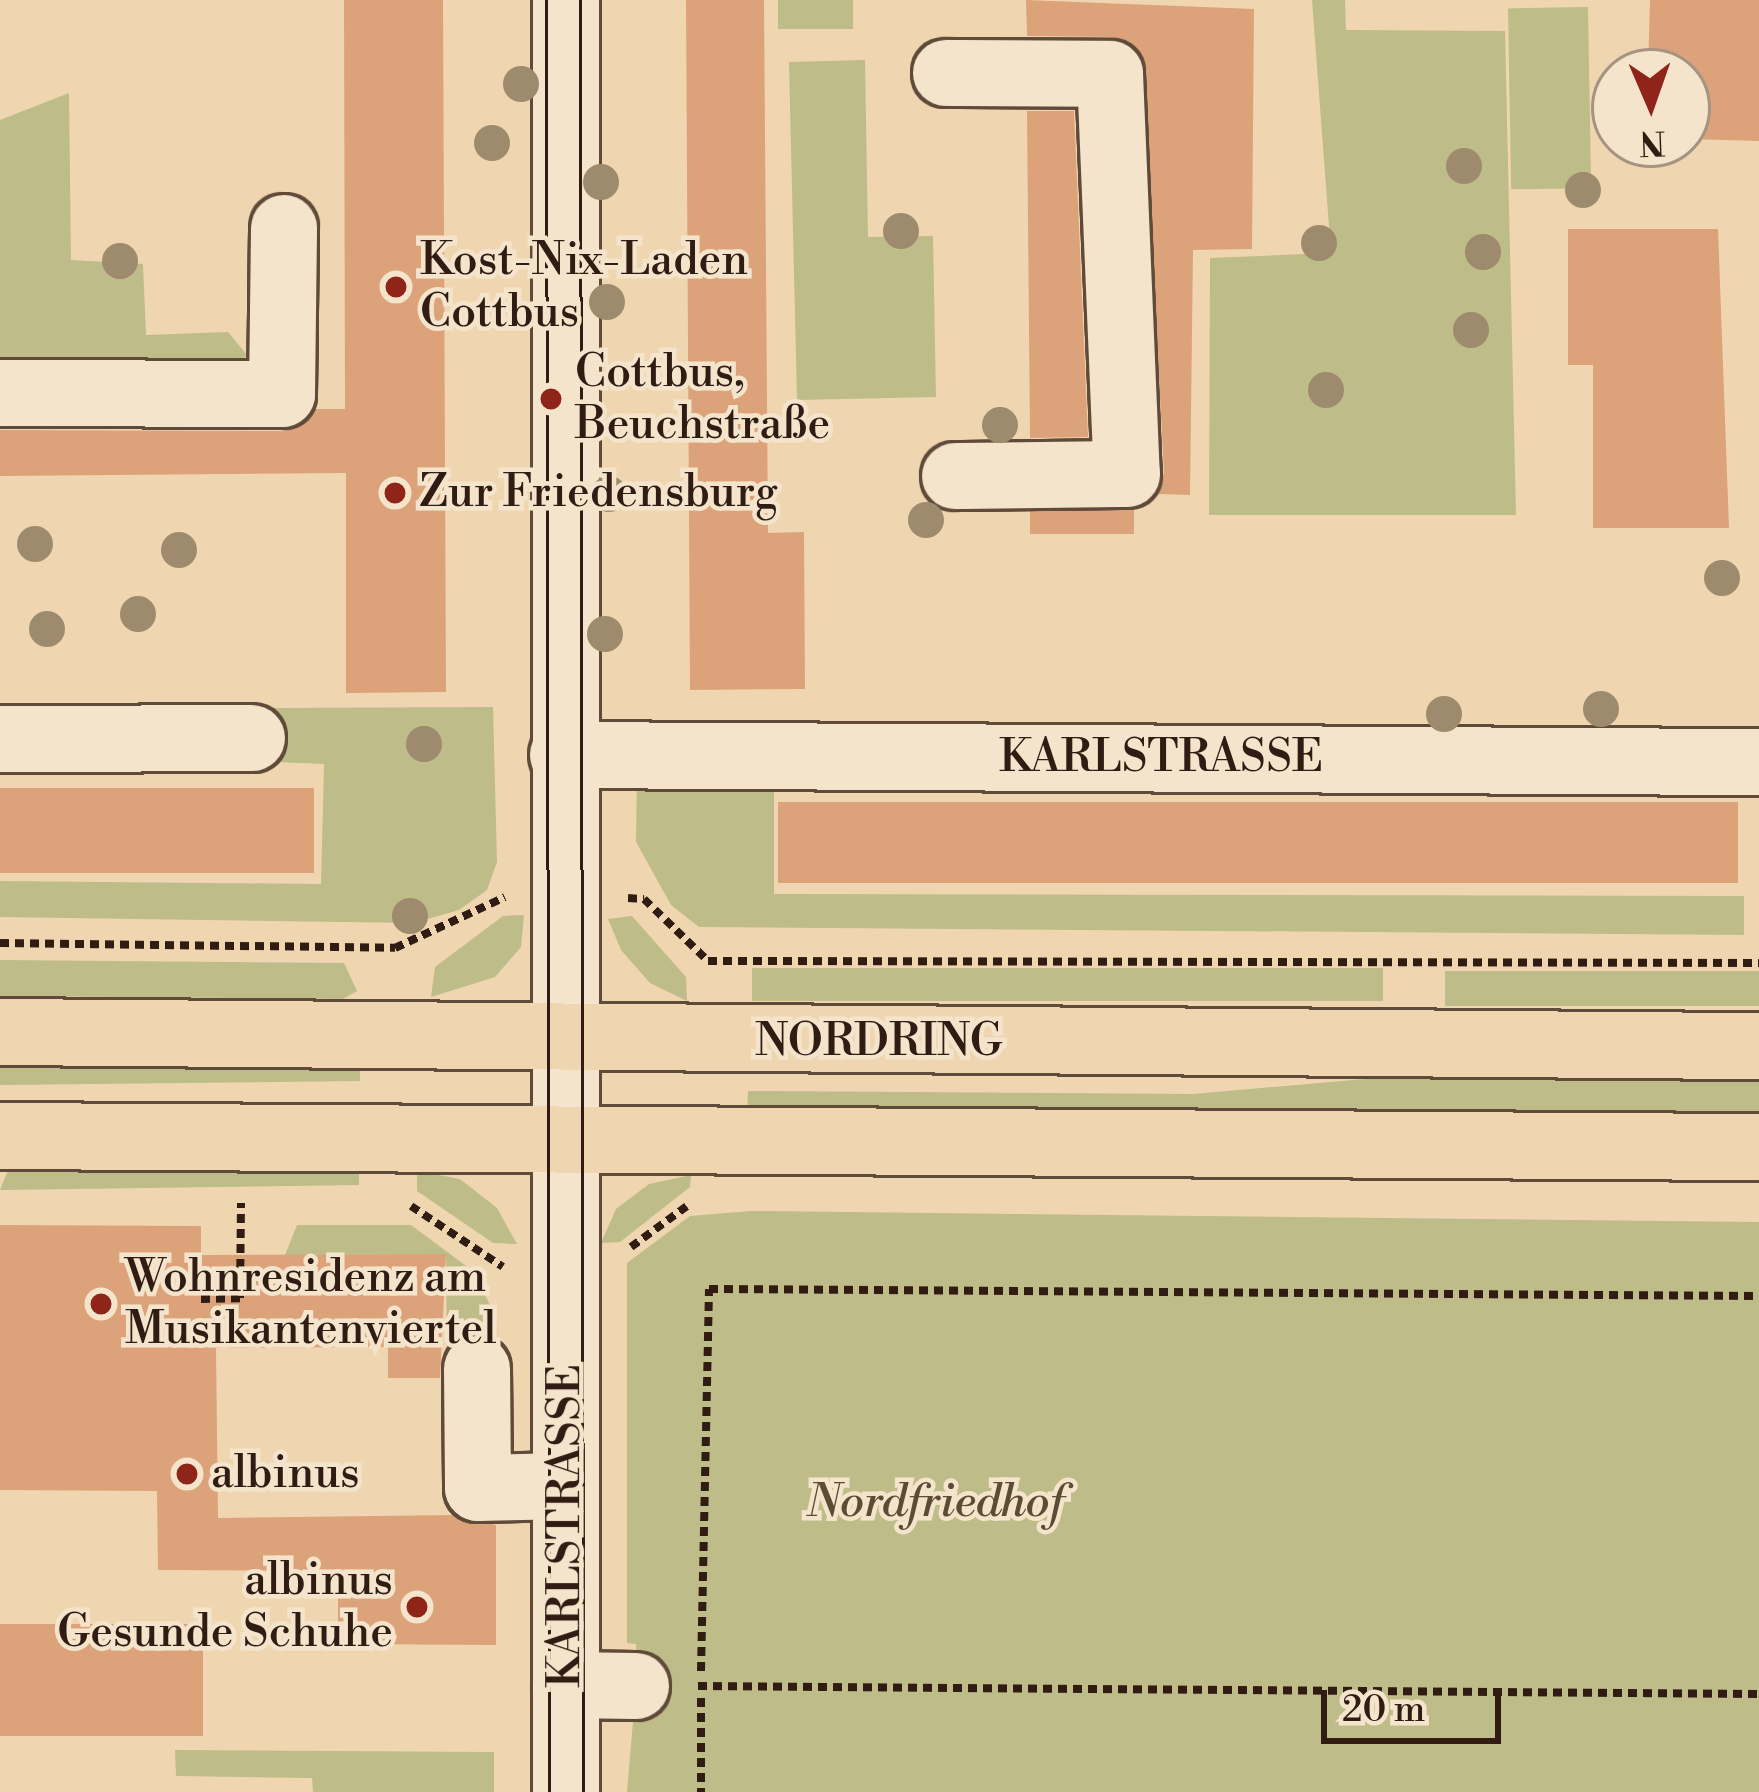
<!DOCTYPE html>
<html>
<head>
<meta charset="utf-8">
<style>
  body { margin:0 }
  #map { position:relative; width:1759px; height:1792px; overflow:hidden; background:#f0d6b0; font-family:"Libre Bodoni",serif }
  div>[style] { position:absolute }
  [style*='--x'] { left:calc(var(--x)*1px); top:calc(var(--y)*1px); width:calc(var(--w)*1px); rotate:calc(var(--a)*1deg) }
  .green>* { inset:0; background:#bebc88; transform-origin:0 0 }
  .building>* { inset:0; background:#dca27a; transform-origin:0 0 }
  .path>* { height:8px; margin-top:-4px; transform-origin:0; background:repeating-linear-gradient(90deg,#301c13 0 9px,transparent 0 15px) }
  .roads { filter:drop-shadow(3px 0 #604a3a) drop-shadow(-3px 0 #604a3a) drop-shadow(0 3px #604a3a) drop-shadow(0 -3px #604a3a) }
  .minor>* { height:66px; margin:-33px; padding:0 33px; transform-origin:33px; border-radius:33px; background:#f5e4cc }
  .major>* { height:66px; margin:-33px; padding:0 33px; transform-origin:33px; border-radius:33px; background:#f0d6b0 }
  .tram>* { height:3px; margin:-1.5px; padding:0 1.5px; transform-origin:1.5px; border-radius:1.5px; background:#301c13 }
  .trees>* { width:36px; height:36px; margin:-18px; border-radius:50%; background:#9e8a6d }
  .dots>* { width:33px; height:33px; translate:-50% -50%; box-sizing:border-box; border:6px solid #f5e4cc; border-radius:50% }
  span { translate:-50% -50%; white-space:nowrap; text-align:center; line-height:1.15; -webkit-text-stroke:9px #f5e4cc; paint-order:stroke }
  .poi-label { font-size:45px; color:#301c13 }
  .left { translate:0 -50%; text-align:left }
  .right { translate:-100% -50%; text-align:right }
  .street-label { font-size:45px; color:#301c13 }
  .park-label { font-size:45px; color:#5b4c36; font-style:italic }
  .north { position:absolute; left:1591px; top:48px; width:120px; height:120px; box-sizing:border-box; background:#f5e4cc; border:3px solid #a69482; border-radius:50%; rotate:178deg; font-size:33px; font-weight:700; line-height:48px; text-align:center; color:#301c13 }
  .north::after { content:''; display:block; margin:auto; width:42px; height:54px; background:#8f2418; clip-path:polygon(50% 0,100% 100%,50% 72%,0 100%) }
  .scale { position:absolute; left:1321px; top:1690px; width:180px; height:54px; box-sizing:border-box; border:6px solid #301c13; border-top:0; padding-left:15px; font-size:36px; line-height:42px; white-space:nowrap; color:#301c13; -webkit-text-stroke:9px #f5e4cc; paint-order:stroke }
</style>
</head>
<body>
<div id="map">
  <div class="green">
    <div style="left:778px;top:0;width:75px;height:29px"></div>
    <div style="clip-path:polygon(1312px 0,1345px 0,1346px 30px,1505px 31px,1516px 515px,1209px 515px,1210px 258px,1331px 253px)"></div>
    <div style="left:1588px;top:7px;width:181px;height:80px;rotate:89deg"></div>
    <div style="clip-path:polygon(865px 60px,868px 237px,933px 236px,936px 397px,797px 400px,789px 62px)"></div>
    <div style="clip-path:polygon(69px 93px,71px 260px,143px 264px,146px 335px,228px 332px,247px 355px,229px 377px,0 376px,0 120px)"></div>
    <div style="clip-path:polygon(493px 707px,497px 862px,487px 890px,459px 910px,414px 923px,0 917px,0 881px,321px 884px,324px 764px,273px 762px,274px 708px)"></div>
    <div style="clip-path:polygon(774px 769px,774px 894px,1744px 896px,1744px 935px,699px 927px,671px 905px,636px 842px,637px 770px)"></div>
    <div style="clip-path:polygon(524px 915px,521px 947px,495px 977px,431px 997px,435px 967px,503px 916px)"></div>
    <div style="clip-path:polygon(632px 916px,686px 977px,687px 1001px,650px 983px,621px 950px,608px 919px)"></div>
    <div style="clip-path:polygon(0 960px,344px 963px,357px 991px,343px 999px,0 996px)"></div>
    <div style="left:752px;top:968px;width:631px;height:33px"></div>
    <div style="left:1445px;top:971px;width:314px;height:35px"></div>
    <div style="clip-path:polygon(0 1060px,360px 1061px,360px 1081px,0 1085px)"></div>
    <div style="clip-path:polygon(1480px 1069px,1759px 1071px,1759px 1120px,747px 1116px,748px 1091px,1193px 1094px)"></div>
    <div style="clip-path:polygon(9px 1168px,359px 1170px,359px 1185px,0 1190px)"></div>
    <div style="clip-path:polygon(417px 1171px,460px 1179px,497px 1208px,517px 1244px,493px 1243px,417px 1191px)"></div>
    <div style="clip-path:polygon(691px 1175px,690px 1187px,620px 1242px,601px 1243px,616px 1209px,649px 1184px)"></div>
    <div style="clip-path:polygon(751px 1211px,1759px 1222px,1759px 1792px,627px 1792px,636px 1686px,636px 1644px,627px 1643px,627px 1263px,690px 1216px)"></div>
    <div style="clip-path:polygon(297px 1225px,411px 1225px,473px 1271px,497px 1319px,499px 1461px,490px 1351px,447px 1351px,446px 1254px,285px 1255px)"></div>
    <div style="clip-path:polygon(175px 1750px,494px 1752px,494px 1792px,313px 1792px,312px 1778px,176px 1776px)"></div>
  </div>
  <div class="building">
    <div style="clip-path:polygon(344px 0,443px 0,446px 692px,346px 693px,346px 473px,0 476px,0 430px,282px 431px,316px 409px,345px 409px)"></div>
    <div style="clip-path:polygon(686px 0,764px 0,768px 533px,804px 532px,805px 689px,690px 690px)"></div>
    <div style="clip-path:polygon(1026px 0,1254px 9px,1252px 249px,1193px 250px,1190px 495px,1158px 494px,1164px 472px,1142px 55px,1111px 37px,1027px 36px)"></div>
    <div style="clip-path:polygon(1650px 0,1759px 0,1759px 141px,1687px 139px,1687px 72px,1648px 72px)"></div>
    <div style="clip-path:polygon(1027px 111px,1074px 111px,1088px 437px,1030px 438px)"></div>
    <div style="clip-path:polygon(1568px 229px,1718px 229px,1729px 528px,1593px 528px,1593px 365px,1568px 365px)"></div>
    <div style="left:1134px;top:510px;width:24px;height:104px;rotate:90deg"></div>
    <div style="left:0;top:788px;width:314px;height:85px"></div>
    <div style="left:778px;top:802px;width:960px;height:81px"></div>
    <div style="clip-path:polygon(0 1225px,201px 1226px,201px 1255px,446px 1254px,440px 1378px,388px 1378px,388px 1347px,216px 1348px,218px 1518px,454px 1515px,496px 1525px,496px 1645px,338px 1644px,338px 1571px,158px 1570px,157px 1491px,0 1490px)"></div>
    <div style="left:203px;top:1624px;width:112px;height:203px;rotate:90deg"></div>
  </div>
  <div class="path">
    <div style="--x:628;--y:898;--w:16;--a:4"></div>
    <div style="--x:644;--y:899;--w:89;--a:44.1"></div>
    <div style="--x:708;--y:961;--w:1051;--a:0.11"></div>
    <div style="--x:0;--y:943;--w:395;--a:0.7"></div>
    <div style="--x:395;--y:948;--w:121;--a:-24.9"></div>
    <div style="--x:411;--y:1206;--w:110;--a:33.5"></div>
    <div style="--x:631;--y:1247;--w:69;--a:-36.2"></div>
    <div style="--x:201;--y:1299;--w:39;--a:-1"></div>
    <div style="--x:240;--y:1298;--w:95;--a:-89.4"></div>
    <div style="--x:701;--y:1671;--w:382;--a:-88.8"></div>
    <div style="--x:709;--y:1289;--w:1050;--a:0.38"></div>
    <div style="--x:698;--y:1686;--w:1061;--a:0.43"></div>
    <div style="--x:701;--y:1698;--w:94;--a:90"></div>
  </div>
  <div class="roads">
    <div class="minor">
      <div style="--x:566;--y:0;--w:1792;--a:90"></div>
      <div style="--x:946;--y:73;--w:164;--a:0.3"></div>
      <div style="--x:1110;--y:74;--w:400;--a:87.6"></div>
      <div style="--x:1127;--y:474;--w:172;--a:179.3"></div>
      <div style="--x:0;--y:393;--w:282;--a:0.2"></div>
      <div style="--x:282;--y:394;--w:166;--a:-89.3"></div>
      <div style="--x:0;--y:739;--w:252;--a:-0.2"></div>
      <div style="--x:563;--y:755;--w:1196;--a:0.34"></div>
      <div style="--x:477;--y:1369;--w:119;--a:89.5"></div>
      <div style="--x:478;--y:1488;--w:88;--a:-1.3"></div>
      <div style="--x:566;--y:1685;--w:70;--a:0.8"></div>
    </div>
    <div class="major">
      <div style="--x:0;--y:1032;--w:1759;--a:0.46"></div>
      <div style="--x:0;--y:1136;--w:1759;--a:0.36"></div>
    </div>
  </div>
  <div class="tram">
    <div style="--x:546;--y:0;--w:1792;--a:89.9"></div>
    <div style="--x:580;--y:0;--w:1792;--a:89.9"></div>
  </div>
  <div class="trees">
    <div style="left:521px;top:84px"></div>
    <div style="left:492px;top:143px"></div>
    <div style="left:1464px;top:166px"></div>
    <div style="left:601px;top:182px"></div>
    <div style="left:1583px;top:190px"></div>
    <div style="left:901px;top:231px"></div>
    <div style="left:1319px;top:243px"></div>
    <div style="left:1483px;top:252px"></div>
    <div style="left:120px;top:261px"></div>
    <div style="left:607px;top:302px"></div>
    <div style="left:1471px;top:330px"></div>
    <div style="left:1326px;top:390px"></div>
    <div style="left:1000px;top:425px"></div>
    <div style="left:609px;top:494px"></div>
    <div style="left:926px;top:520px"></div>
    <div style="left:35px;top:544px"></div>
    <div style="left:179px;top:550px"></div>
    <div style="left:1722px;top:578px"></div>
    <div style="left:138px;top:614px"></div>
    <div style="left:47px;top:629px"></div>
    <div style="left:605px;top:634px"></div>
    <div style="left:1601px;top:709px"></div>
    <div style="left:1444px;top:714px"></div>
    <div style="left:424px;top:744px"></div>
    <div style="left:410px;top:916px"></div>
  </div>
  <div class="dots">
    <div style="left:396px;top:287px;background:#8f2418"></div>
    <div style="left:551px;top:399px;background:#8f2418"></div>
    <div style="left:395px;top:493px;background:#8f2418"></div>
    <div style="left:101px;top:1304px;background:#8f2418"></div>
    <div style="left:187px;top:1474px;background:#8f2418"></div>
    <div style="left:417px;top:1607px;background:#8f2418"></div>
  </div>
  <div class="poi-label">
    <span class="left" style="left:420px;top:287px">Kost-Nix-Laden<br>Cottbus</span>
    <span class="left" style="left:575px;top:399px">Cottbus,<br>Beuchstraße</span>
    <span class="left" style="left:419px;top:493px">Zur Friedensburg</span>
    <span class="left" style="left:125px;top:1304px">Wohnresidenz am<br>Musikantenviertel</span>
    <span class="left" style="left:211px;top:1474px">albinus</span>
    <span class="right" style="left:393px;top:1607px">albinus<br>Gesunde Schuhe</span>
  </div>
  <div class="street-label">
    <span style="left:1161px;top:758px">KARLSTRASSE</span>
    <span style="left:879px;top:1042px">NORDRING</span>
    <span style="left:566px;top:1526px;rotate:-90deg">KARLSTRASSE</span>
  </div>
  <div class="park-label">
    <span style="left:935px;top:1503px">Nordfriedhof</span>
  </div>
  <div class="north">N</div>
  <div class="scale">20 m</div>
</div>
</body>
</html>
